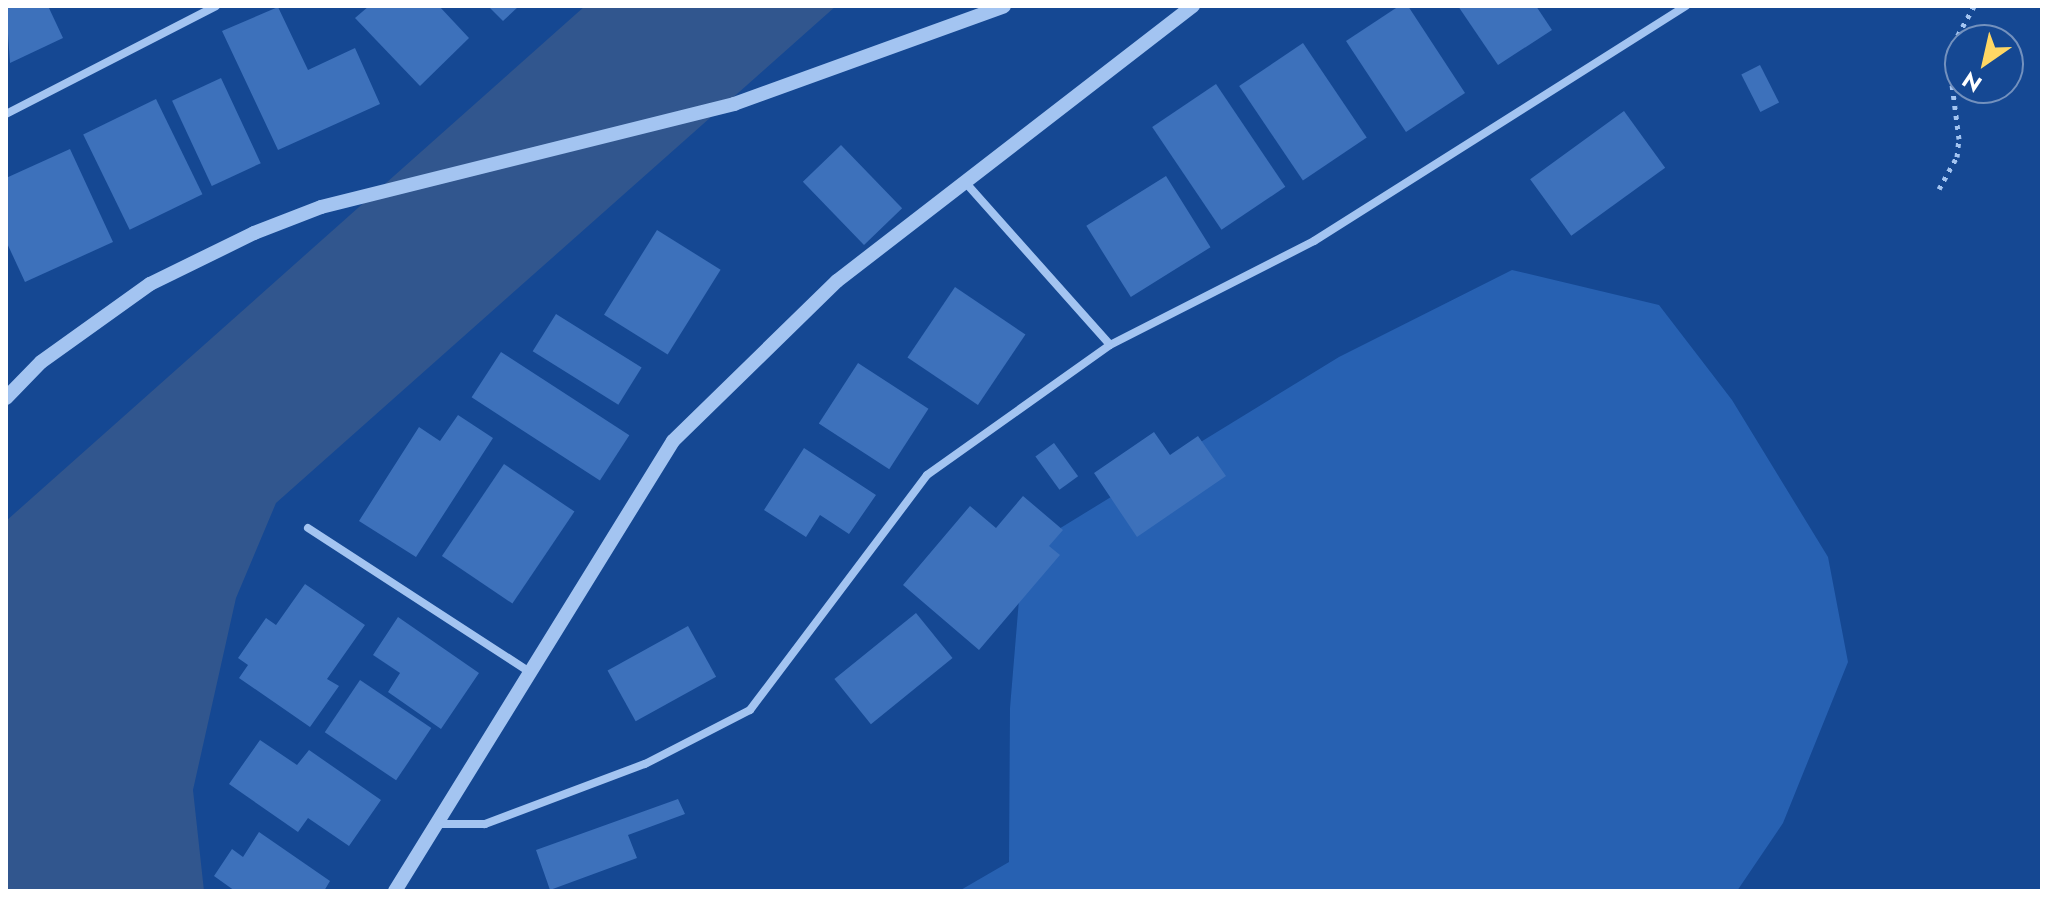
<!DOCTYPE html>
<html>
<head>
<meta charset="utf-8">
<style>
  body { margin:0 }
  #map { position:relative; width:2048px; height:897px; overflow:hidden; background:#154893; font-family:Jost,sans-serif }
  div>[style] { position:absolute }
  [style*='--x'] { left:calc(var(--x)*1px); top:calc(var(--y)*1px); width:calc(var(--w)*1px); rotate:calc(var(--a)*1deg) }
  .green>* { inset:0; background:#2761b2 }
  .water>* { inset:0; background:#31568e }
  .building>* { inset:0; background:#3d71bb; transform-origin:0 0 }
  .path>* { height:5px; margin-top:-2.5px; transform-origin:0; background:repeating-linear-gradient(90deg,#a3c4f1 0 4px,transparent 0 10px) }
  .minor>* { height:8px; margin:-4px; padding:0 4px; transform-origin:4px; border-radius:4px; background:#a3c4f1 }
  .tertiary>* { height:14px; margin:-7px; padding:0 7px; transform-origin:7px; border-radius:7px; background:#a3c4f1 }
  span { translate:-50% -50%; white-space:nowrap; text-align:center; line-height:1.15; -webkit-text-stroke:8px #154893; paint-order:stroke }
  .frame { position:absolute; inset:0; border:8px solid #fff; pointer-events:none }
  .north { position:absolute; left:1944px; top:24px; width:80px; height:80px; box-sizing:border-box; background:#154893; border:2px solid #7391be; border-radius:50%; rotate:214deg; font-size:22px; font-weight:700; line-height:32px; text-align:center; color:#fff }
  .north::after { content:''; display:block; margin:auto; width:28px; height:36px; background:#ffd764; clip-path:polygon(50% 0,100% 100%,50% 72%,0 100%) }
</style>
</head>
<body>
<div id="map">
  <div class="green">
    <div style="clip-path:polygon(1512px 270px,1659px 305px,1732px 400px,1828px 557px,1848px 662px,1783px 823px,1737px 891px,959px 891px,1009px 862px,1010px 708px,1023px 551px,1339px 357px)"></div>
  </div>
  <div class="water">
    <div style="clip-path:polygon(585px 6px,836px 6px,276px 503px,236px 598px,193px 790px,204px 891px,6px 891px,6px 521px)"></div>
  </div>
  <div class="building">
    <div style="clip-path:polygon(6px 6px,48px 6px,63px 38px,10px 63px)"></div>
    <div style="clip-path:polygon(369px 6px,439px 6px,469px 38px,420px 86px,355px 18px)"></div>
    <div style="clip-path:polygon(488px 6px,519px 6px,503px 21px)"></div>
    <div style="clip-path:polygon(1399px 6px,1408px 6px,1465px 93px,1406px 132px,1346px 41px)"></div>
    <div style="clip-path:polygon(1458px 6px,1536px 6px,1552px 30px,1498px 65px)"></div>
    <div style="clip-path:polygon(278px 7px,308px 70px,355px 48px,380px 104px,278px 150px,222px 31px)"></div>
    <div style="left:1303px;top:43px;width:114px;height:77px;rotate:56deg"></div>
    <div style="left:1760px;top:65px;width:42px;height:21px;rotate:63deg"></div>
    <div style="left:221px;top:78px;width:94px;height:54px;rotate:65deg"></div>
    <div style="left:1216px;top:84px;width:124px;height:77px;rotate:56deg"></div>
    <div style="left:156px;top:99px;width:106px;height:81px;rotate:64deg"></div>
    <div style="left:1624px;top:111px;width:70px;height:116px;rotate:54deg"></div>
    <div style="left:841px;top:145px;width:88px;height:53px;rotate:46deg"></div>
    <div style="clip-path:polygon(70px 149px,113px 242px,25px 282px,6px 241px,6px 178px)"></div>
    <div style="left:1166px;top:176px;width:84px;height:94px;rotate:58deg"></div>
    <div style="left:657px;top:230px;width:75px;height:100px;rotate:32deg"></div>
    <div style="left:955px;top:287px;width:85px;height:85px;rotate:34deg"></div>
    <div style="left:556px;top:314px;width:101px;height:44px;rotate:32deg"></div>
    <div style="left:501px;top:352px;width:153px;height:54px;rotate:33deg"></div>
    <div style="left:858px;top:363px;width:84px;height:72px;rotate:33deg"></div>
    <div style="clip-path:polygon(458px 415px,493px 438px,416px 557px,359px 521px,419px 427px,440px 441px)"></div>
    <div style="clip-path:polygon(1154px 432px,1170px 455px,1198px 436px,1226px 476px,1137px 537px,1094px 473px)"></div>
    <div style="left:1054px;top:443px;width:41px;height:23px;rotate:54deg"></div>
    <div style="clip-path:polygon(804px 448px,876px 495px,849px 534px,820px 515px,806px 537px,764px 510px)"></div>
    <div style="left:504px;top:464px;width:85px;height:111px;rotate:34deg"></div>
    <div style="clip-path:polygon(1023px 496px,1063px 530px,1049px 546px,1060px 555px,979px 650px,903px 585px,970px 506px,996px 528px)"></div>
    <div style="clip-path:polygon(305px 584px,365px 625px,327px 679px,339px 686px,310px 727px,239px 678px,248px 665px,238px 658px,266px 618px,276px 625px)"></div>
    <div style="left:916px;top:613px;width:58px;height:105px;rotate:51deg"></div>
    <div style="clip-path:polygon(398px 617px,479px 673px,441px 729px,388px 692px,400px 673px,373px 655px)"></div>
    <div style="left:688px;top:626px;width:58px;height:92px;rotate:61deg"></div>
    <div style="left:360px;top:680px;width:86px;height:63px;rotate:34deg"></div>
    <div style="clip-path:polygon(260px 740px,297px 765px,309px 750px,381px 800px,349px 846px,308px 818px,298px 832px,229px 784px)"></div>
    <div style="clip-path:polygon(678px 799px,685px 814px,628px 835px,637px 858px,550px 890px,536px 850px)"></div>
    <div style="clip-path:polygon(259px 832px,330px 881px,324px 891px,235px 891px,214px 876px,232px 849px,243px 857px)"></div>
  </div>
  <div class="path">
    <div style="--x:1939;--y:189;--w:37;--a:-61"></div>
    <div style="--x:1957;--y:157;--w:18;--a:-84"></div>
    <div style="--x:1959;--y:139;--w:87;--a:-97.3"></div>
    <div style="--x:1948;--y:53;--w:54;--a:-61"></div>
  </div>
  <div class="minor">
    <div style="--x:6;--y:114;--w:236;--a:-27.2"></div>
    <div style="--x:965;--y:182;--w:218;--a:48.3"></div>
    <div style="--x:308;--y:528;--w:265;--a:33"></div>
    <div style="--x:436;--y:824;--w:49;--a:0"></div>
    <div style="--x:485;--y:824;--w:171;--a:-20.6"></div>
    <div style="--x:645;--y:764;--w:118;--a:-27.2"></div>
    <div style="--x:750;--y:710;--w:294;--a:-53"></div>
    <div style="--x:927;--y:475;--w:224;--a:-35.4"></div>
    <div style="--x:1110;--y:345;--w:229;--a:-27"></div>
    <div style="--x:1314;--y:241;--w:440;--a:-32.3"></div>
  </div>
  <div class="tertiary">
    <div style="--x:6;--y:398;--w:50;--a:-45.8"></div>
    <div style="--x:41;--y:362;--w:134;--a:-35.6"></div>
    <div style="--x:150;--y:284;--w:116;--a:-26.1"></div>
    <div style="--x:254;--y:233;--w:72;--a:-21.2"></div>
    <div style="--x:321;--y:207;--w:426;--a:-14"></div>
    <div style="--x:734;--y:104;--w:287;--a:-19.9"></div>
    <div style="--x:395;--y:891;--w:529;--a:-58.29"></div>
    <div style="--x:673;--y:441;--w:229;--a:-44.3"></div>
    <div style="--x:837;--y:281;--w:450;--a:-37.7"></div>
  </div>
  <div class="frame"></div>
  <div class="north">N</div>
</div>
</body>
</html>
